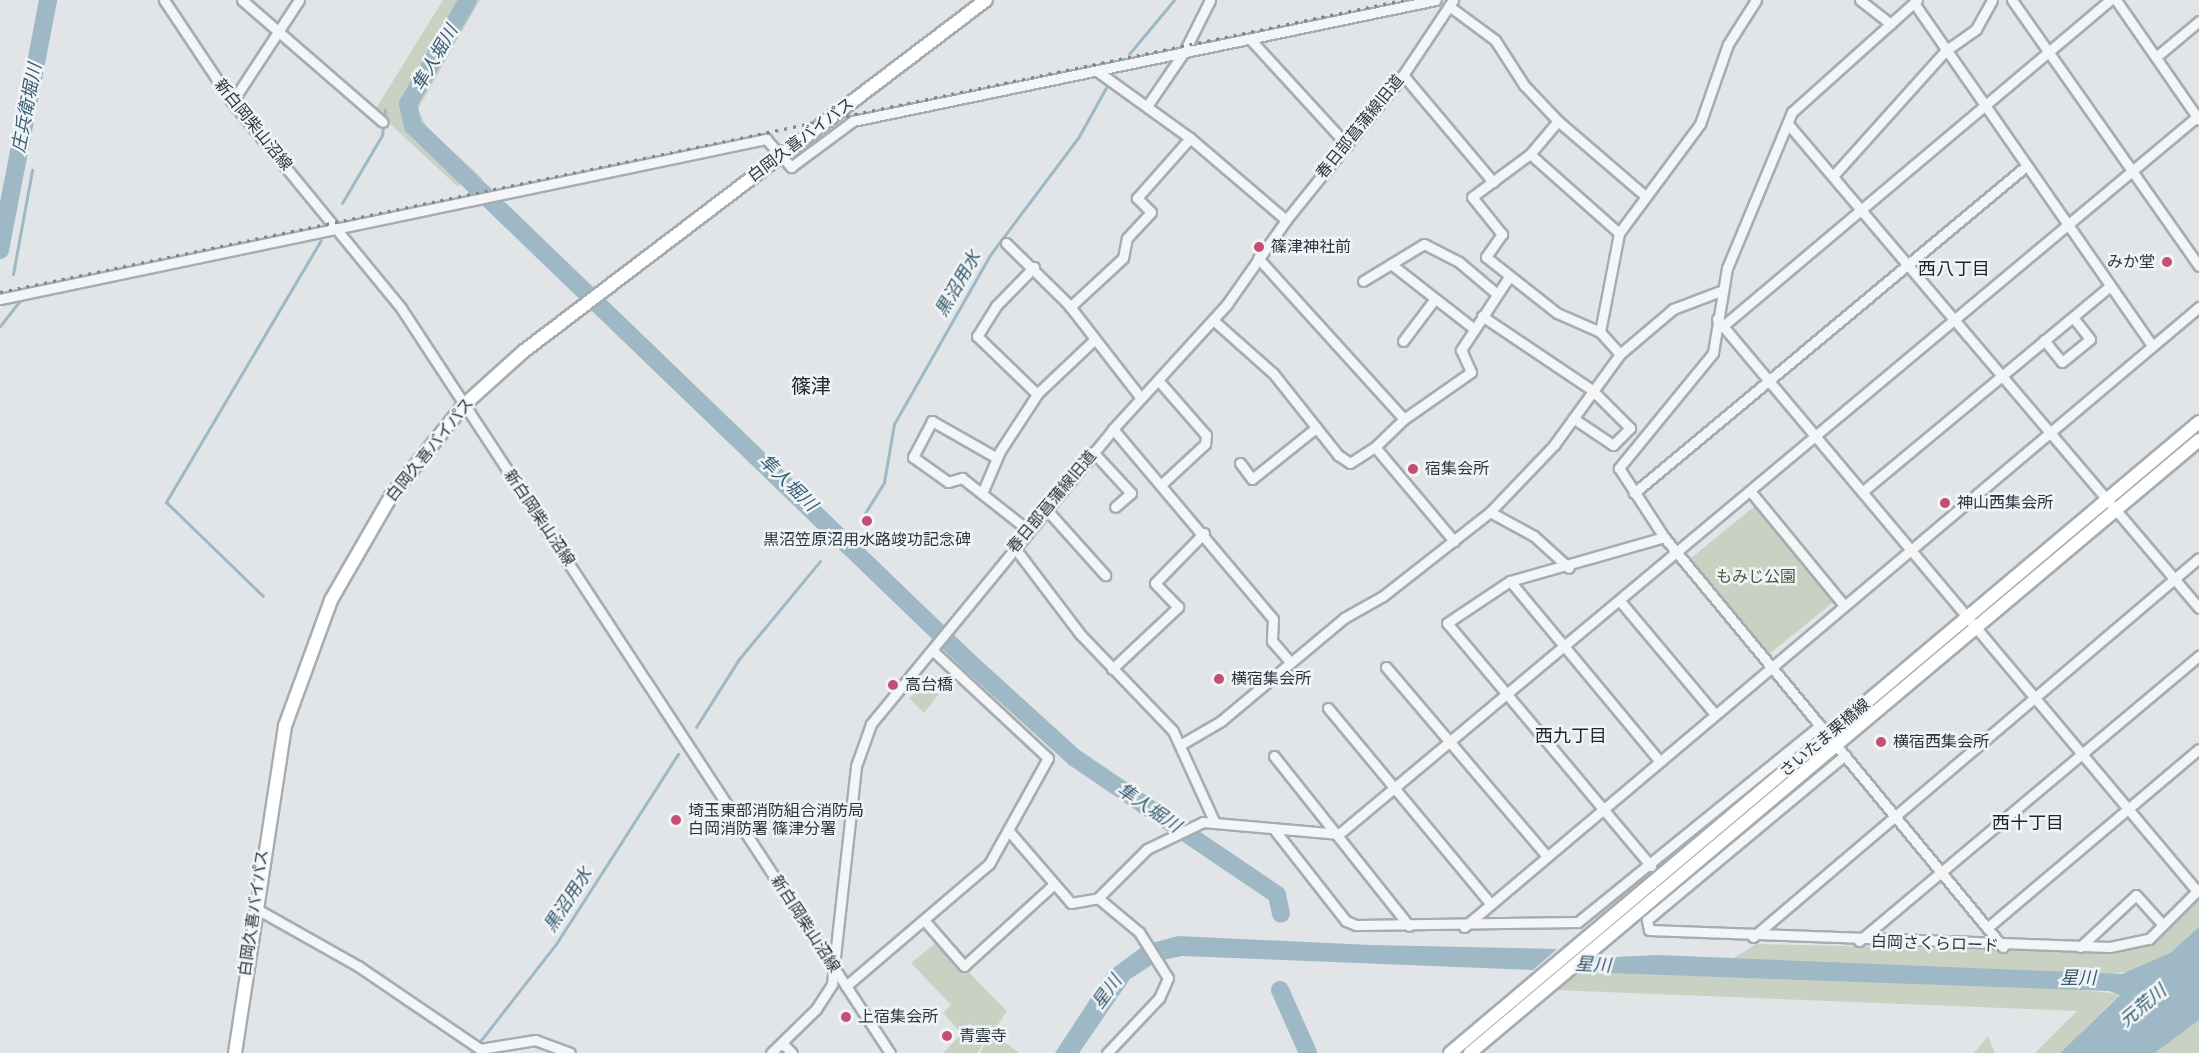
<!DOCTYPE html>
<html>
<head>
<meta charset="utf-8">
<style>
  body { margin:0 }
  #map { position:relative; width:2199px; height:1053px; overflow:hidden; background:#e1e5e8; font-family:"Varela Round","Noto Sans JP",sans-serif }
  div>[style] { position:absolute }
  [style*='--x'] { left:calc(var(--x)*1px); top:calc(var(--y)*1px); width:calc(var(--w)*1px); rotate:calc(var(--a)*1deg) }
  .green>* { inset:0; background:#c9d2c2; transform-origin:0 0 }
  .water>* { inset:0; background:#9eb8c6 }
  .stream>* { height:3px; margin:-1.5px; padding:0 1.5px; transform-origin:1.5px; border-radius:1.5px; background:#9eb8c6 }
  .river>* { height:18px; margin:-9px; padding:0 9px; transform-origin:9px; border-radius:9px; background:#9eb8c6 }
  .roads { filter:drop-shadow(2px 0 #a6adb2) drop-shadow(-2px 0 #a6adb2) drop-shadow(0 2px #a6adb2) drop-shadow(0 -2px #a6adb2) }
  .minor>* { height:9px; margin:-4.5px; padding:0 4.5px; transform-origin:4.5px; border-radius:4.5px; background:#f3f5f7 }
  .major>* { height:12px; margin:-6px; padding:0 6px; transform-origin:6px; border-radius:6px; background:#fff }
  .rail>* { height:3px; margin-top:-1.5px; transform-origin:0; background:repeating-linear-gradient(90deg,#7b8791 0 3px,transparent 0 9px) }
  .dots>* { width:16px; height:16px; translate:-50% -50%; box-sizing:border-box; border:3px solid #f0f4f6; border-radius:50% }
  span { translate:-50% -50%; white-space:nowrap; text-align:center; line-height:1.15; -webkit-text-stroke:5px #f0f4f6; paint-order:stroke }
  .street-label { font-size:16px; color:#2a353f }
  .poi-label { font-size:16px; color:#2a353f }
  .left { translate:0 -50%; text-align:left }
  .right { translate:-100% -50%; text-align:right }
  .park-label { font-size:16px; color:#445939 }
  .water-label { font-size:18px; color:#375a70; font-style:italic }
  .neighbourhood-label { font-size:18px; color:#1c2630 }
  .quarter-label { font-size:20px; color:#1c2630 }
</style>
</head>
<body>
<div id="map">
  <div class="green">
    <div style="clip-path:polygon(443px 0,480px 0,418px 109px,426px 126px,483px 179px,457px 186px,375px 110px)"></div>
    <div style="left:1755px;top:506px;width:124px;height:90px;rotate:51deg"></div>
    <div style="clip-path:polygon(939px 674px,948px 682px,924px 713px,909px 698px)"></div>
    <div style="clip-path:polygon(2199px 895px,2199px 927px,2170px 953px,2142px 970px,2110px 974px,1732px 959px,1756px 944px,2107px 952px,2151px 942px)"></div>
    <div style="clip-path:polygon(938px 941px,1007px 1011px,992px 1034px,1020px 1053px,980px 1053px,988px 1038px,970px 1023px,960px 1032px,943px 1013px,951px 1005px,911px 963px)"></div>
    <div style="clip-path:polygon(1578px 972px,2072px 989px,2120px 994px,2060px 1053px,2035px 1053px,2077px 1011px,1554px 990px)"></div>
    <div style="clip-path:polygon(2199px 1020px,2199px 1053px,2155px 1053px)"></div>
    <div style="clip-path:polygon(970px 1025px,987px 1039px,977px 1053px,943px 1053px)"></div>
    <div style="clip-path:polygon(1988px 1036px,1995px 1053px,1974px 1053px)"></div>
  </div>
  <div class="water">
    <div style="clip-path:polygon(2199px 927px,2199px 1020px,2155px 1053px,2060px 1053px,2120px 995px,2109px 991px,1578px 972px,1592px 958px,1658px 955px,2122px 974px,2170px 953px)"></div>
    <div style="clip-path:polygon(1178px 936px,1371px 945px,1557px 949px,1533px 970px,1182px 956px,1163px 960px,1152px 943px)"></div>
    <div style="clip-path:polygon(1143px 946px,1153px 964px,1130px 979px,1079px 1053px,1055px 1053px,1108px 972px)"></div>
  </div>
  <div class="stream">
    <div style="--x:1129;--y:54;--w:70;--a:-50.2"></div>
    <div style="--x:342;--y:203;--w:79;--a:-59.5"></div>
    <div style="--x:382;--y:135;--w:26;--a:-83"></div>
    <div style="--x:13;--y:274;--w:106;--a:-79.6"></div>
    <div style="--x:0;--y:326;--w:34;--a:-52"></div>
    <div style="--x:865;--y:513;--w:36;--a:-58"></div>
    <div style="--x:884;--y:482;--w:59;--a:-80.2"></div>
    <div style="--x:894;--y:424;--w:194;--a:-60.4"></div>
    <div style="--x:990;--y:255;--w:146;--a:-53.1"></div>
    <div style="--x:1078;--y:138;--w:62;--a:-60.9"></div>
    <div style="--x:263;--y:596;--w:135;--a:-135.9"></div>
    <div style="--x:166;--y:502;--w:304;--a:-59.4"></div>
    <div style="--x:696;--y:727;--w:80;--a:-57.7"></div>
    <div style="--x:739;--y:659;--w:127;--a:-50.4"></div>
    <div style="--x:471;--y:1053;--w:138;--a:-52.1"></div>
    <div style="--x:556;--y:944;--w:226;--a:-57.3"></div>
  </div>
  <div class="river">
    <div style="--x:468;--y:0;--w:120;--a:120"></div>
    <div style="--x:408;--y:104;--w:23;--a:77"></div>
    <div style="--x:413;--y:126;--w:772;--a:43.95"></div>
    <div style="--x:969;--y:662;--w:143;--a:42.2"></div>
    <div style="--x:1075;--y:758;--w:244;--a:34.1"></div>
    <div style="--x:1277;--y:895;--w:19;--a:78"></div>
    <div style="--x:0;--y:250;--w:255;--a:-79.1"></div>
    <div style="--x:1280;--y:990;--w:69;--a:66"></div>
  </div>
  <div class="roads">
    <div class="minor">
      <div style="--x:164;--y:0;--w:123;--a:56.3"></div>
      <div style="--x:232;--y:102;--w:266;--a:50.6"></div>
      <div style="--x:401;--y:308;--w:891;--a:56.72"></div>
      <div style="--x:242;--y:0;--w:186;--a:40.9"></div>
      <div style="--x:1860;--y:0;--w:39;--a:38"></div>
      <div style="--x:1917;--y:0;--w:168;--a:138.1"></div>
      <div style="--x:1792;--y:112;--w:169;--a:112.6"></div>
      <div style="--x:1727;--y:268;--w:86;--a:99.4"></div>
      <div style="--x:1713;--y:353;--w:149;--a:129.3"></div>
      <div style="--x:1619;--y:468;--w:82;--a:56.9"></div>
      <div style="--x:1664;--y:537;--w:532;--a:50.42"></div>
      <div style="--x:2012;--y:0;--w:325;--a:54.9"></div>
      <div style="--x:2116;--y:0;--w:146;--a:55.3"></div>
      <div style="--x:1914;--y:3;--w:417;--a:55.2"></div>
      <div style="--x:1449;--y:6;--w:57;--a:36.5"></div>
      <div style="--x:1495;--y:40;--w:54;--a:57.2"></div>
      <div style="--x:1524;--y:85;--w:50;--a:46.6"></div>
      <div style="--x:1558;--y:121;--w:113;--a:40.7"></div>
      <div style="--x:1250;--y:39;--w:144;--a:47.5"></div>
      <div style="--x:2156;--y:57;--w:56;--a:-39.9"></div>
      <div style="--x:1097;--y:71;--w:115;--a:35.8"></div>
      <div style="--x:1190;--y:138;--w:126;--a:40.5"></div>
      <div style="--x:1403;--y:75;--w:140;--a:49.9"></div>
      <div style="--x:232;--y:102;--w:122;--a:-56.7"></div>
      <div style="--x:1147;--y:106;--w:65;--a:-55.6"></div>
      <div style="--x:1184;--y:52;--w:58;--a:-63.4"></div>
      <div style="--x:1558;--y:121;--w:43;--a:130.3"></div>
      <div style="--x:1530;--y:154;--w:72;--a:143.4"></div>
      <div style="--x:1472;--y:197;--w:48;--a:51"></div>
      <div style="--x:1502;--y:234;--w:28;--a:125"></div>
      <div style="--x:1486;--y:257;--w:90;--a:38.3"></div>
      <div style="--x:1557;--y:313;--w:47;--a:23.8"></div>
      <div style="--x:1788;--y:124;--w:635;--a:49.66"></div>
      <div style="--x:1530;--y:154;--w:119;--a:41.6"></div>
      <div style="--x:1833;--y:176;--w:168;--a:-48.1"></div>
      <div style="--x:1945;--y:51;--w:38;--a:-35"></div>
      <div style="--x:1976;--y:29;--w:33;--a:-61"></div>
      <div style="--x:1006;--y:243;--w:87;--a:44.5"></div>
      <div style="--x:1068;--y:304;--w:119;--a:52.2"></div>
      <div style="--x:1258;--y:258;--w:217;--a:47.8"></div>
      <div style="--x:1404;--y:419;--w:40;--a:136"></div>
      <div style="--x:1375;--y:447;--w:123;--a:50"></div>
      <div style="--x:1391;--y:264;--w:104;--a:38"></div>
      <div style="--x:1034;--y:267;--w:54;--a:134.3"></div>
      <div style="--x:996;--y:306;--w:36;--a:122"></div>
      <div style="--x:977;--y:336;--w:83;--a:44"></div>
      <div style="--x:1363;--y:281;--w:71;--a:-31.2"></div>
      <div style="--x:1424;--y:244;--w:39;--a:27"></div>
      <div style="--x:1459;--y:262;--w:50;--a:40.1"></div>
      <div style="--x:0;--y:299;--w:783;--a:-11.8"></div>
      <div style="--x:766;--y:139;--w:38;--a:48"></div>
      <div style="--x:791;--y:167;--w:77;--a:-36.6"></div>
      <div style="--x:853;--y:121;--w:595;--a:-11.73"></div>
      <div style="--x:1070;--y:307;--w:72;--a:-42.8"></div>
      <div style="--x:1123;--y:258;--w:20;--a:-79"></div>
      <div style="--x:1127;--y:238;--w:35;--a:-47"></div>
      <div style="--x:1151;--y:212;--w:20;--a:-135"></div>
      <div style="--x:1137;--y:198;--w:80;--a:-48.5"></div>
      <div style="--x:1482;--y:316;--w:133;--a:33.9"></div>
      <div style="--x:1592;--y:390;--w:54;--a:45"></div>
      <div style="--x:1630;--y:428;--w:24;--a:135"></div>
      <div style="--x:1613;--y:445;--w:48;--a:-146"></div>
      <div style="--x:1717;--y:319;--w:747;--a:50"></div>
      <div style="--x:1213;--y:320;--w:80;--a:41.5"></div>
      <div style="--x:1273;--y:373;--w:105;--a:51.6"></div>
      <div style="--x:1338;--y:455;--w:14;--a:34"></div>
      <div style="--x:1350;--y:463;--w:30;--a:-33"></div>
      <div style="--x:1723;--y:326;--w:506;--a:-40.11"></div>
      <div style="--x:2044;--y:340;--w:28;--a:51"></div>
      <div style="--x:2062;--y:362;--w:36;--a:-39"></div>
      <div style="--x:2090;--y:339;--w:28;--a:-128"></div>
      <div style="--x:1403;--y:341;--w:51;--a:-52.9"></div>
      <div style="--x:1620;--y:354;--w:70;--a:-40.3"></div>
      <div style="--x:1673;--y:309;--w:53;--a:-20.8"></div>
      <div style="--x:1158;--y:380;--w:73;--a:48.9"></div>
      <div style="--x:1206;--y:435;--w:9;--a:96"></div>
      <div style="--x:1205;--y:444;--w:57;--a:137.1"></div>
      <div style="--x:1404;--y:419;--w:82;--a:-35"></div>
      <div style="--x:1471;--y:372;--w:24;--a:-114"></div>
      <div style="--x:1461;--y:350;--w:87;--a:-56.7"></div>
      <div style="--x:1113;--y:429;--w:248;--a:49.9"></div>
      <div style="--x:1273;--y:619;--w:22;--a:93"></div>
      <div style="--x:1272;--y:641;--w:28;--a:49"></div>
      <div style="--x:1093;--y:452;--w:56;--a:47.2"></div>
      <div style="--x:1131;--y:493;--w:21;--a:139"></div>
      <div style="--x:997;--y:458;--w:75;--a:-150.4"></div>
      <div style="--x:932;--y:421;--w:41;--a:117.8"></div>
      <div style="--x:913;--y:457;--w:43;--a:35.5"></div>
      <div style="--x:948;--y:482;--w:15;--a:-16"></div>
      <div style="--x:962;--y:478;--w:84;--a:38.2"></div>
      <div style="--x:1240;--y:463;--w:20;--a:53"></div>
      <div style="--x:1252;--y:479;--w:82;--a:-38.6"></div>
      <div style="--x:983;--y:491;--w:43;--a:-67"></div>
      <div style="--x:1000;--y:451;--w:69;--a:-56.8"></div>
      <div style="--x:1038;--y:393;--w:77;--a:-43.4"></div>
      <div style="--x:1751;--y:492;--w:145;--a:50.6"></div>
      <div style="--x:1862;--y:492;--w:322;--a:-39.7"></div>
      <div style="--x:1634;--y:493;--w:510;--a:-39.83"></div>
      <div style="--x:1046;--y:509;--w:89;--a:48.2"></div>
      <div style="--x:1490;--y:512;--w:93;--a:-46.3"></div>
      <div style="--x:1554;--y:445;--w:112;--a:-54"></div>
      <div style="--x:1620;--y:354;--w:30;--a:-132"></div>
      <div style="--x:1600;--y:332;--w:101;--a:-79.1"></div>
      <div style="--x:1619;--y:233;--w:136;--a:-53.4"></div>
      <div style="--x:1700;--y:124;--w:85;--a:-70.7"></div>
      <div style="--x:1728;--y:44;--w:52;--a:-57.5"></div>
      <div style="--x:1014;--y:547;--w:109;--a:52.8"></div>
      <div style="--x:1080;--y:634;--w:134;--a:46.2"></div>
      <div style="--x:1173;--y:731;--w:99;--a:65.5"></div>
      <div style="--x:1510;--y:581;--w:231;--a:50.3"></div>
      <div style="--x:1620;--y:601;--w:146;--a:50"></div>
      <div style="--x:1386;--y:667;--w:245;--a:49.6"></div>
      <div style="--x:1112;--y:669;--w:91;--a:-43.2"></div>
      <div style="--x:1178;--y:607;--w:33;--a:-134"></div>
      <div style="--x:1155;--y:583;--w:70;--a:-45.6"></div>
      <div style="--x:1328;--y:708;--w:251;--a:50.3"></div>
      <div style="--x:1180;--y:745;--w:48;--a:-30.3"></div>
      <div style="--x:1221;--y:721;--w:160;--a:-39.9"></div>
      <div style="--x:1344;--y:618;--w:45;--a:-29.4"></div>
      <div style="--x:1383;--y:596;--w:136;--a:-38.1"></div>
      <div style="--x:1490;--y:512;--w:50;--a:28.6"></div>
      <div style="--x:1534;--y:536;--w:47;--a:42.4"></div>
      <div style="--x:1845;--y:755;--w:258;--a:140.2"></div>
      <div style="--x:1647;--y:920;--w:10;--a:79"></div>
      <div style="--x:1649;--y:930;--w:461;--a:2.1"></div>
      <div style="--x:2110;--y:947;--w:40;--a:-12"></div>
      <div style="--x:2149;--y:939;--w:71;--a:-45"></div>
      <div style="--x:1274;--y:756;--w:217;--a:51.5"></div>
      <div style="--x:1273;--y:828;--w:118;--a:51.9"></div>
      <div style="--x:1346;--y:921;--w:11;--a:22"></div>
      <div style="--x:1356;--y:925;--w:222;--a:-0.8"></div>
      <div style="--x:1578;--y:922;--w:312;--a:-39.1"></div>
      <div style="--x:1008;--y:830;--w:96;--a:49.2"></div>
      <div style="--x:1071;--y:903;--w:27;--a:-10"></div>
      <div style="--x:1098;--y:898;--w:69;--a:-45"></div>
      <div style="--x:1147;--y:849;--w:62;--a:-25.7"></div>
      <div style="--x:1203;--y:822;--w:137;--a:5"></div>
      <div style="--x:1339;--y:834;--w:1121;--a:-39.9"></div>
      <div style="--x:1651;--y:866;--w:317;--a:-130"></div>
      <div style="--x:1447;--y:623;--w:76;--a:-33.7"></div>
      <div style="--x:1510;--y:581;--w:160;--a:-15.9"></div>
      <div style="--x:1098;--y:898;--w:53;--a:39.7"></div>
      <div style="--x:1139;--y:932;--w:54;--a:57.8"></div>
      <div style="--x:1168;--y:978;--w:22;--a:114"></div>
      <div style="--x:1159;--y:998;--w:76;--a:133.4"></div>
      <div style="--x:255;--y:908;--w:118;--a:29.4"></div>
      <div style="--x:358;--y:966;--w:148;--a:34.2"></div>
      <div style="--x:480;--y:1049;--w:56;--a:-9.3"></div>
      <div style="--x:535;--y:1040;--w:37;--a:20"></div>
      <div style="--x:924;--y:920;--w:61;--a:49"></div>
      <div style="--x:964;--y:966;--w:120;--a:-42.3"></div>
      <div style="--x:1464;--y:927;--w:962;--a:-40.15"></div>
      <div style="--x:1987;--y:928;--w:277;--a:-40.2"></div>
      <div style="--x:1753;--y:937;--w:585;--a:-40.36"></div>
      <div style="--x:1859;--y:941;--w:444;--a:-40"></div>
      <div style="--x:2080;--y:947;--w:76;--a:-42.9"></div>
      <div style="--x:2136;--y:895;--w:40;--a:48"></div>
      <div style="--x:846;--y:986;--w:188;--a:-40.5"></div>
      <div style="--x:989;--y:864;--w:121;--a:-60.9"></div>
      <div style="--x:1048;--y:758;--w:158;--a:-137"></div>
      <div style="--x:782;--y:1043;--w:14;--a:45"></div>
      <div style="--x:771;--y:1053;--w:63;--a:-44.4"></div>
      <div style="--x:816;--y:1009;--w:30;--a:-57"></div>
      <div style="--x:832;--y:984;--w:219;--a:-83.7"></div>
      <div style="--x:856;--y:766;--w:45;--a:-70.3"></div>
      <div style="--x:871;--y:724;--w:382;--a:-50.6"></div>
      <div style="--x:1113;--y:429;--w:169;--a:-47.6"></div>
      <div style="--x:1227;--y:304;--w:103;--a:-54.9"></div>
      <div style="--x:1286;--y:220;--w:186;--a:-51.1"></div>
      <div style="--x:1403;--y:75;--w:90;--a:-56.3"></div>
    </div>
    <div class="major">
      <div style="--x:235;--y:1053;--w:331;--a:-81.3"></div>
      <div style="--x:285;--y:726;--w:134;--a:-69.9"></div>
      <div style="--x:331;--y:600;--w:120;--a:-60"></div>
      <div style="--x:391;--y:496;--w:117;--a:-51.3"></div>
      <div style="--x:464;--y:405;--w:81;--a:-42"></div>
      <div style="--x:524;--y:351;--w:580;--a:-37.23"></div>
      <div style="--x:1450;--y:1053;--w:979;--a:-40.11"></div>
      <div style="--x:1470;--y:1053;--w:952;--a:-40.06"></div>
    </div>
  </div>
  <div class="rail">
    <div style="--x:0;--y:292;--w:1433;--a:-11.76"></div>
  </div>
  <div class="dots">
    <div style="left:1259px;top:247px;background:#c44f75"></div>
    <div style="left:2167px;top:262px;background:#c44f75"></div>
    <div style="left:1413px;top:469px;background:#c44f75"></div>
    <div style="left:1945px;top:503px;background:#c44f75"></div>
    <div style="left:867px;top:521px;background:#c44f75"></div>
    <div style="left:1219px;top:679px;background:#c44f75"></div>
    <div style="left:893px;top:685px;background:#c44f75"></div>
    <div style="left:1881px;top:742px;background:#c44f75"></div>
    <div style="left:676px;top:820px;background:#c44f75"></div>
    <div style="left:846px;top:1017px;background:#c44f75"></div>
    <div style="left:947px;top:1036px;background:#c44f75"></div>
  </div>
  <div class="street-label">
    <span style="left:253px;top:125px;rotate:51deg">新白岡柴山沼線</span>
    <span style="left:1360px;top:127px;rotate:-51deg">春日部菖蒲線旧道</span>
    <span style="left:801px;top:140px;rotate:-37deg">白岡久喜バイパス</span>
    <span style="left:430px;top:450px;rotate:-51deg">白岡久喜バイパス</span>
    <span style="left:1052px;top:502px;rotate:-50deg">春日部菖蒲線旧道</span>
    <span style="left:539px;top:518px;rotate:56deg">新白岡柴山沼線</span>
    <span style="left:1825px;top:738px;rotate:-40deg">さいたま栗橋線</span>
    <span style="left:254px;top:913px;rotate:-82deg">白岡久喜バイパス</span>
    <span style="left:805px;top:924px;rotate:57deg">新白岡柴山沼線</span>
    <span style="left:1935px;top:944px;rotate:2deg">白岡さくらロード</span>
  </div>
  <div class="poi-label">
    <span class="left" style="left:1271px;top:247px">篠津神社前</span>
    <span class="right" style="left:2155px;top:262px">みか堂</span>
    <span class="left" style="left:1425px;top:469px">宿集会所</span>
    <span class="left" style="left:1957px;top:503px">神山西集会所</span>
    <span style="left:867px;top:540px">黒沼笠原沼用水路竣功記念碑</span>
    <span class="left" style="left:1231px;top:679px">横宿集会所</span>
    <span class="left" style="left:905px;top:685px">高台橋</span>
    <span class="left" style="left:1893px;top:742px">横宿西集会所</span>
    <span class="left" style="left:688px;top:820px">埼玉東部消防組合消防局<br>白岡消防署 篠津分署</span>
    <span class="left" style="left:858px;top:1017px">上宿集会所</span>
    <span class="left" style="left:959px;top:1036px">青雲寺</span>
  </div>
  <div class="park-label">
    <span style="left:1756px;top:577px">もみじ公園</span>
  </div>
  <div class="water-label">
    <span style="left:435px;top:58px;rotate:-60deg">隼人堀川</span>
    <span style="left:27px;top:108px;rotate:-79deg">庄兵衛堀川</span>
    <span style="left:958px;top:284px;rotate:-60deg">黒沼用水</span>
    <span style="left:788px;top:483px;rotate:44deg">隼人堀川</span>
    <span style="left:1149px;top:808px;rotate:34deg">隼人堀川</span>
    <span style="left:568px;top:900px;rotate:-57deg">黒沼用水</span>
    <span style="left:1593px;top:965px;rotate:3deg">星川</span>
    <span style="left:2078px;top:978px">星川</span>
    <span style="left:1107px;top:992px;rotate:-54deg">星川</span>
    <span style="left:2143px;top:1006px;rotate:-40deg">元荒川</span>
  </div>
  <div class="neighbourhood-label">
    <span style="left:1954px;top:269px">西八丁目</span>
    <span style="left:1571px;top:736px">西九丁目</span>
    <span style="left:2028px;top:823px">西十丁目</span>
  </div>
  <div class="quarter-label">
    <span style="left:811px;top:387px">篠津</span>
  </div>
</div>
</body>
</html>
